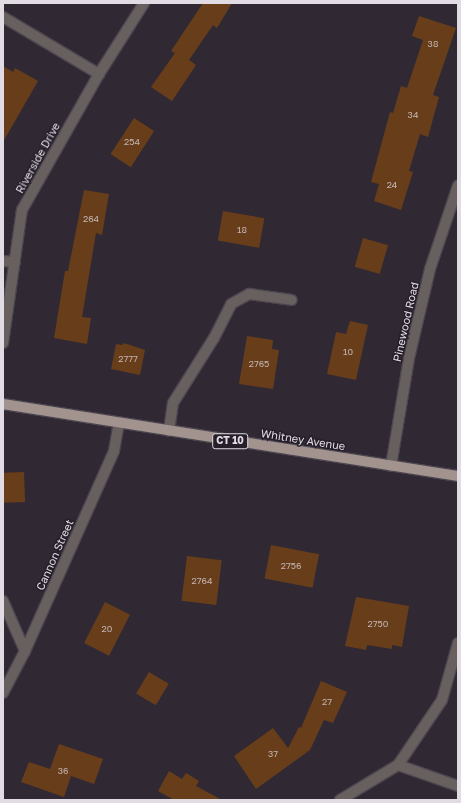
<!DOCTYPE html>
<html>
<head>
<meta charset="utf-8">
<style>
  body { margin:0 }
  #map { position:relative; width:461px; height:803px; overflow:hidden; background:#302934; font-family:"Golos Text",sans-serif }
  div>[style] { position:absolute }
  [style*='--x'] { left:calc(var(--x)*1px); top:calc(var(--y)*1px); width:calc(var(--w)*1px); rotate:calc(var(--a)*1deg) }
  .building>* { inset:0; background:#683d1a; transform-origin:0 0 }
  .roads { filter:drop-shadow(1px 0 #4c4650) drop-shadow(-1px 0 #4c4650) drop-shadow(0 1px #4c4650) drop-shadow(0 -1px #4c4650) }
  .lane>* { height:10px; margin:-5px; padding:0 5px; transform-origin:5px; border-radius:5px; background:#68605e }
  .street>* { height:10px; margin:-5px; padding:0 5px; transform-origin:5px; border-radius:5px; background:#68605e }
  .primary>* { height:10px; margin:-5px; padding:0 5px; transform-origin:5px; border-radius:5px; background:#a2938f }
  span { translate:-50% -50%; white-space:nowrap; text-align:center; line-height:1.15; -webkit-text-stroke:3px #261f2a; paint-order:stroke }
  .number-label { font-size:9px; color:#c3b4b2 }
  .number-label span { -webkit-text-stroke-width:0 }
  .shield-label span { padding:1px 3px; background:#261f2a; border:1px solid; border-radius:3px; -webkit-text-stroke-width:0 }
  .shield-label { font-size:10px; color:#e1dce4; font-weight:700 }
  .street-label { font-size:11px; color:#e1dce4 }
  .frame { position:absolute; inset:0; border:4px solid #e1dce4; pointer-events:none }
</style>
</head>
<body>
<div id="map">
  <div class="building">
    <div style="clip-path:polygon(203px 3px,232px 3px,217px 28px,213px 25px,189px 60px,196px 65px,172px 101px,151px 87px,175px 53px,171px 51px)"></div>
    <div style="clip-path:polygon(419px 16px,456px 28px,433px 95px,439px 97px,428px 137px,420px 134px,409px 171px,413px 172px,401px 210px,374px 201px,379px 184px,371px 182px,390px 112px,393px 113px,401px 86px,407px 88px,423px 40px,412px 36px)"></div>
    <div style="clip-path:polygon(3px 66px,13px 72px,15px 68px,38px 81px,3px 142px)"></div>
    <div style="left:134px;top:118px;width:24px;height:43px;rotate:33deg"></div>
    <div style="clip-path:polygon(84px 190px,109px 194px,102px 235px,96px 233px,82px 317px,91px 318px,87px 344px,54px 338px,65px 271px,68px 271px)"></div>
    <div style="left:223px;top:211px;width:42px;height:30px;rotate:10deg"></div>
    <div style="left:363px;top:238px;width:26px;height:30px;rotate:16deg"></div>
    <div style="clip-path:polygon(350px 321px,368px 325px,356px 380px,327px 374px,336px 332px,346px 334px)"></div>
    <div style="clip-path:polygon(247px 336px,273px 340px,272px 349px,279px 350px,273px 389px,239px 384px)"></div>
    <div style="clip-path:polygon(124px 343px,145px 350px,140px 375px,111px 369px,116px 344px,122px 345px)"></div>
    <div style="left:24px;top:472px;width:30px;height:21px;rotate:88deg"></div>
    <div style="left:271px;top:545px;width:49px;height:34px;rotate:11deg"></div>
    <div style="left:187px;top:556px;width:35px;height:45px;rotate:7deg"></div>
    <div style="clip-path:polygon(356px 597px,409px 606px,402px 647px,392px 645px,392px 649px,367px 645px,366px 650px,345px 646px)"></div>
    <div style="left:105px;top:602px;width:28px;height:46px;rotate:27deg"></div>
    <div style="left:149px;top:672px;width:23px;height:25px;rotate:31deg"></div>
    <div style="clip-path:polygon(321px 681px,347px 692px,333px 723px,324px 720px,310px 750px,256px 789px,234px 756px,273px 728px,288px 748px,299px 727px,301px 728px)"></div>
    <div style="clip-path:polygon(59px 744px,103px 759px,94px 784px,71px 776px,64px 797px,21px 782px,29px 762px,50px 769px)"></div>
    <div style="clip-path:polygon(169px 771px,182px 779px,186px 773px,199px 781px,196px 786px,222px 800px,174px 800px,158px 791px)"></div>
  </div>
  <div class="roads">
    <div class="lane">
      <div style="--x:3;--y:261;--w:12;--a:5"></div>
      <div style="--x:169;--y:431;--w:28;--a:-82"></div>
      <div style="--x:173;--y:403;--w:77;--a:-57.8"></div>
      <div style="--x:214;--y:338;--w:38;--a:-63"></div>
      <div style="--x:231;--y:304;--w:21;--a:-29"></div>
      <div style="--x:249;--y:294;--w:43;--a:7.9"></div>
    </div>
    <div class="street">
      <div style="--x:3;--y:17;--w:112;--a:30.7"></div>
      <div style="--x:3;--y:343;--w:134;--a:-81.9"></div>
      <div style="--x:22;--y:210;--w:156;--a:-60.5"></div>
      <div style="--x:99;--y:74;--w:84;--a:-57.6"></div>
      <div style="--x:391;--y:466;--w:109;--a:-80.5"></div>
      <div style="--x:409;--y:358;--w:91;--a:-76.7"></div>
      <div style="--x:430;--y:269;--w:88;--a:-71.4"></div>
      <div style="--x:3;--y:601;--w:55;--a:66.3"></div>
      <div style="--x:3;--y:693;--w:47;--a:-62.4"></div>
      <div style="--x:25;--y:651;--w:219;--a:-66"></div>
      <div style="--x:114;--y:451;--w:28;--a:-80"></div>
      <div style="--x:398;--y:765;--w:64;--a:19.3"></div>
      <div style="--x:340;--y:800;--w:68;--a:-31.1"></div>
      <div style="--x:398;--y:765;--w:78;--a:-55.9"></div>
      <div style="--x:442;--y:700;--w:59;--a:-74.3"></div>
    </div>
    <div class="primary">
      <div style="--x:3;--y:404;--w:461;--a:9"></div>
    </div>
  </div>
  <div class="number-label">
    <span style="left:433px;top:44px">38</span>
    <span style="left:413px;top:115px">34</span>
    <span style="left:132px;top:142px">254</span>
    <span style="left:392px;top:185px">24</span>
    <span style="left:91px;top:219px">264</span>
    <span style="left:242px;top:230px">18</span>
    <span style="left:348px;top:352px">10</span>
    <span style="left:128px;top:359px">2777</span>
    <span style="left:259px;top:364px">2765</span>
    <span style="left:291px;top:566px">2756</span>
    <span style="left:202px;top:581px">2764</span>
    <span style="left:378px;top:624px">2750</span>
    <span style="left:107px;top:629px">20</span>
    <span style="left:327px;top:702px">27</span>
    <span style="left:273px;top:754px">37</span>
    <span style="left:63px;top:771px">36</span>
  </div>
  <div class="shield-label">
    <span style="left:230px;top:441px">CT 10</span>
  </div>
  <div class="street-label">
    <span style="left:38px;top:158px;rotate:-61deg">Riverside Drive</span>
    <span style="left:406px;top:322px;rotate:-77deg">Pinewood Road</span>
    <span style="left:303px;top:440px;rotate:9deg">Whitney Avenue</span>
    <span style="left:55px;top:555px;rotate:-66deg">Cannon Street</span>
  </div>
  <div class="frame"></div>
</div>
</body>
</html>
